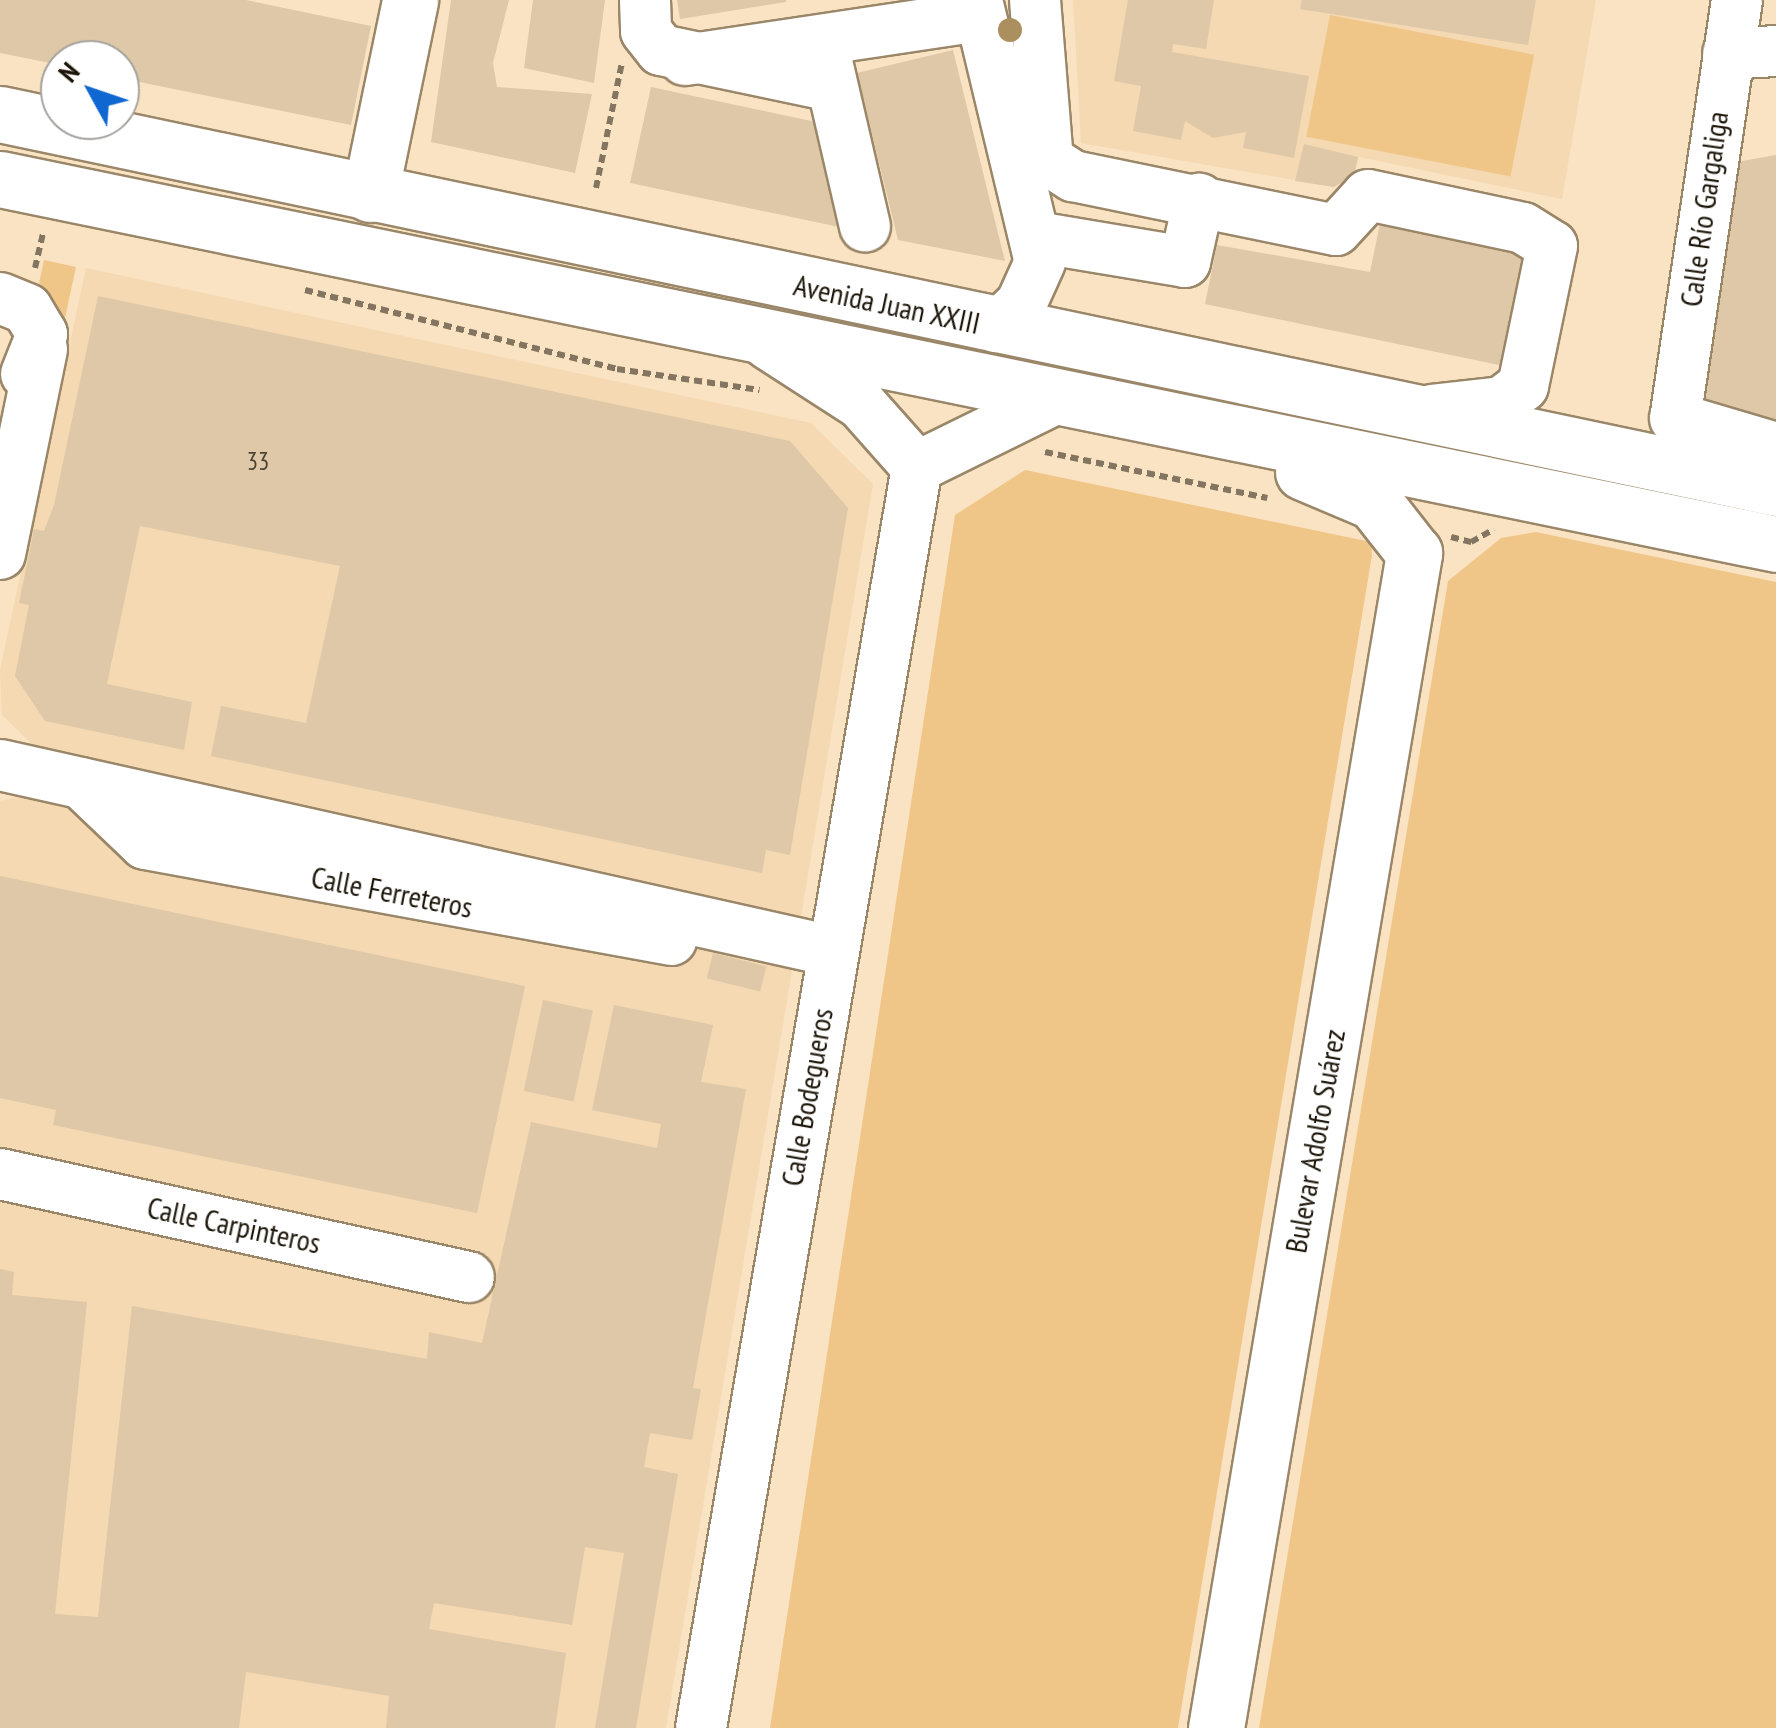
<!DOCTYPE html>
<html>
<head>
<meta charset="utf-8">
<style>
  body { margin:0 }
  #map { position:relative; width:1776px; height:1728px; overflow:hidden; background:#f9e3c2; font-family:"PT Sans Narrow",sans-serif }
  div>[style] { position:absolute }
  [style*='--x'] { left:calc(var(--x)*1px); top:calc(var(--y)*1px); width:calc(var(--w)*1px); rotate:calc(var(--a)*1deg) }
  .built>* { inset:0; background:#f4d9b2 }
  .green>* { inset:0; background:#f0c688; transform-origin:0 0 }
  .building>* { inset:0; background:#dec8a8; transform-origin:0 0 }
  .path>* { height:6px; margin-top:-3px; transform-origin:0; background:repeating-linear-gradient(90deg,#83755f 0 8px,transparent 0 13px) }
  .roads { filter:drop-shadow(2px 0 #9a8668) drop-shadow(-2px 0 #9a8668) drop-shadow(0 2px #9a8668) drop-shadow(0 -2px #9a8668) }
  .minor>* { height:50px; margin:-25px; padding:0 25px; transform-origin:25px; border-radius:25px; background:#fff }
  .major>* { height:55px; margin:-27.5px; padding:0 27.5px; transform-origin:27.5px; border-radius:27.5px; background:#fff }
  .trees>* { width:24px; height:24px; margin:-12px; border-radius:50%; background:#ab8f5e }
  span { translate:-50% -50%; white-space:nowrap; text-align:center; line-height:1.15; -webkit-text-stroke:10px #fff; paint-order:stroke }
  .number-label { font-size:25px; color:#4d4232 }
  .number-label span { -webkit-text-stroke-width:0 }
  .street-label { font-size:30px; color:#1d160a }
  .north { position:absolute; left:40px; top:40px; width:100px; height:100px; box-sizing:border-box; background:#fff; border:2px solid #a5a29d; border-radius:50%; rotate:310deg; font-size:28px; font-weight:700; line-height:40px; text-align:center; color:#1d160a }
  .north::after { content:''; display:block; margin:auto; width:35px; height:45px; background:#0f67d1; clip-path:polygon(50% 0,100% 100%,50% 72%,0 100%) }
</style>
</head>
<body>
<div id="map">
  <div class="built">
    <div style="clip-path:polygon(1073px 0,1596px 0,1562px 199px,1359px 157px,1354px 175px,1334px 187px,1081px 143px)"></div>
    <div style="clip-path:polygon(86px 268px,811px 423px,873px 484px,666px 1728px,0 1728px,0 801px,24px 795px,34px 746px,2px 715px,0 670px)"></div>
  </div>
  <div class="green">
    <div style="left:1330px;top:15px;width:208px;height:124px;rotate:11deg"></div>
    <div style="clip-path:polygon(44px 260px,76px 267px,65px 318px,39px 283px)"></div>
    <div style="clip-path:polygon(1025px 470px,1371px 542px,1372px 555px,1178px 1728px,770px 1728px,955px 515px)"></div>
    <div style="clip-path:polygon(1536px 532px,1776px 582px,1776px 1728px,1259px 1728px,1448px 581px,1501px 538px)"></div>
  </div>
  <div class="building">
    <div style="clip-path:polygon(0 0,246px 0,371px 26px,351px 125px,120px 78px,120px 60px,60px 65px,0 53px)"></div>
    <div style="clip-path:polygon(451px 0,509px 0,493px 63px,497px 87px,592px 94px,575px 173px,431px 142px)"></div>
    <div style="clip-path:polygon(533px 0,605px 0,594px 83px,524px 68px)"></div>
    <div style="clip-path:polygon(677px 0,786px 0,786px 2px,680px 19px)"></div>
    <div style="clip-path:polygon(1128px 0,1214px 0,1206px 49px,1173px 44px,1172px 52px,1309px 76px,1294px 158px,1243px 148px,1246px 132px,1213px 138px,1185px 121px,1181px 140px,1133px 131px,1141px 86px,1114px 81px)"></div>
    <div style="clip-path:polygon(1302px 0,1536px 0,1528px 45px,1300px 9px)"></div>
    <div style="clip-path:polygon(953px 50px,989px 197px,1005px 261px,898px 240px,857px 73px)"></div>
    <div style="clip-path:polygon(651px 87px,816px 122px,844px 228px,630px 183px)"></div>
    <div style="clip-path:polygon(1304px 144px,1358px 157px,1354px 175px,1334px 187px,1295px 181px)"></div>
    <div style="clip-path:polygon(1776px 155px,1776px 419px,1709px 405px,1701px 388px,1729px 176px,1742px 161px)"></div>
    <div style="clip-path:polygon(1380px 223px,1527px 253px,1504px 366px,1205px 304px,1217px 245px,1370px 272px)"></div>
    <div style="clip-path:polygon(98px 296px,790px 441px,848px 508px,790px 855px,766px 850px,762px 873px,211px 756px,221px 706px,306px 723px,340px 566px,140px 526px,107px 684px,192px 702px,184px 750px,45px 721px,15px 676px,29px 605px,19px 603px,34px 529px,44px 531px,54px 505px)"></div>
    <div style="clip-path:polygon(0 876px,525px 986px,477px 1213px,53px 1125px,56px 1110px,0 1098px)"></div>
    <div style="left:713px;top:953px;width:55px;height:26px;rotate:14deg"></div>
    <div style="left:543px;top:1000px;width:51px;height:93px;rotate:12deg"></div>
    <div style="clip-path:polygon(614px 1005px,713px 1025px,701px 1082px,746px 1089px,693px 1388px,701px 1389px,692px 1440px,650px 1433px,644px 1467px,678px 1474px,636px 1728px,595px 1728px,624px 1553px,585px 1547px,572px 1625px,434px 1603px,429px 1629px,566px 1653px,555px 1728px,386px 1728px,389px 1696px,246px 1672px,239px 1728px,0 1728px,0 1269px,14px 1272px,12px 1295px,87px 1302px,55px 1614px,98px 1617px,132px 1306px,427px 1359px,429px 1332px,482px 1343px,531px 1122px,657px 1148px,661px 1124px,592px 1110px)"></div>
  </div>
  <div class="path">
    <div style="--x:596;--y:188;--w:128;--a:-78.3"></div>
    <div style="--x:35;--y:268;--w:36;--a:-77"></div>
    <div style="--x:305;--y:290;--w:322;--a:14.2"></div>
    <div style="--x:617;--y:369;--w:144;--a:8.4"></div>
    <div style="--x:1045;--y:452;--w:227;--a:11.7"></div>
    <div style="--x:1451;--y:537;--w:21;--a:14"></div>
    <div style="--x:1471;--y:542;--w:26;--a:-29"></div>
  </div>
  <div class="roads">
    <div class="minor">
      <div style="--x:645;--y:0;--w:31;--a:88"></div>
      <div style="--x:646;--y:31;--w:24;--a:52"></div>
      <div style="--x:661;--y:50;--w:170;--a:11.9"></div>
      <div style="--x:977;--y:0;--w:269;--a:76.5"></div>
      <div style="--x:1040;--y:262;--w:46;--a:114.3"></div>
      <div style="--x:1021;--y:304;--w:34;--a:137"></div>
      <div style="--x:1035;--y:0;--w:161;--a:85.4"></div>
      <div style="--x:1048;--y:160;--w:30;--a:33"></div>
      <div style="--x:1073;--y:176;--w:268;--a:11.6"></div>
      <div style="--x:1336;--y:230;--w:47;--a:-47.6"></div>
      <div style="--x:1368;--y:195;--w:158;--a:12"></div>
      <div style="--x:1523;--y:228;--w:34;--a:32"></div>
      <div style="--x:1552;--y:246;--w:143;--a:101.7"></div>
      <div style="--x:1523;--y:386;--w:26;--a:143"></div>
      <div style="--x:1502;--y:402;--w:70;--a:173.5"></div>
      <div style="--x:1737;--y:0;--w:423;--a:98.4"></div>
      <div style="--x:1675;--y:418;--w:105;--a:16.5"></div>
      <div style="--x:825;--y:53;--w:178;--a:77"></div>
      <div style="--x:1728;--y:54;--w:48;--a:-3.6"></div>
      <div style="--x:685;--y:60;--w:298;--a:-8.5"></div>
      <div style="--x:1036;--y:237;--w:151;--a:9.5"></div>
      <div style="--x:1185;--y:262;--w:65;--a:-77.5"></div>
      <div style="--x:0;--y:298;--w:29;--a:22"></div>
      <div style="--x:27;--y:309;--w:29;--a:59"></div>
      <div style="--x:42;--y:334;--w:43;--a:111.8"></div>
      <div style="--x:768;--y:344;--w:111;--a:32.8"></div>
      <div style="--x:861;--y:404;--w:84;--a:48.4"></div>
      <div style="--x:917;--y:467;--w:156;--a:-26.2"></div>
      <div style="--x:0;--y:554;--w:209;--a:-78.4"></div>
      <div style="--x:0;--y:765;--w:853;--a:12.6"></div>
      <div style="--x:81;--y:783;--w:88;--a:43.6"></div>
      <div style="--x:145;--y:844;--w:535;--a:10.34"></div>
      <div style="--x:0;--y:1174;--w:480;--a:12.4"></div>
      <div style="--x:701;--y:1728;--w:1279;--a:-80.28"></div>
    </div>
    <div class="major">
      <div style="--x:0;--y:114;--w:1815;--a:11.89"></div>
      <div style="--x:0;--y:179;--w:1813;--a:11.61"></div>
      <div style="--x:370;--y:194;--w:198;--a:-78.3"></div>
      <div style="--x:1303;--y:472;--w:77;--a:22.9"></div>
      <div style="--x:1374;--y:502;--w:65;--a:51.9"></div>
      <div style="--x:1216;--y:1728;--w:1192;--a:-80.43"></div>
    </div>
  </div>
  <div class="trees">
    <div style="left:1010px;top:30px"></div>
  </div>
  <div class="number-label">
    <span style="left:258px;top:461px">33</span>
  </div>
  <div class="street-label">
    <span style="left:1704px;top:209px;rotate:-82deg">Calle Río Gargaliga</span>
    <span style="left:887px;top:304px;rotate:12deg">Avenida Juan XXIII</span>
    <span style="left:392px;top:892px;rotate:11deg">Calle Ferreteros</span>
    <span style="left:807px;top:1097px;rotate:-80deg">Calle Bodegueros</span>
    <span style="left:1315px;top:1141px;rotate:-80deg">Bulevar Adolfo Suárez</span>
    <span style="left:234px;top:1225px;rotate:12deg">Calle Carpinteros</span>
  </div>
  <div class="north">N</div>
</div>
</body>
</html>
